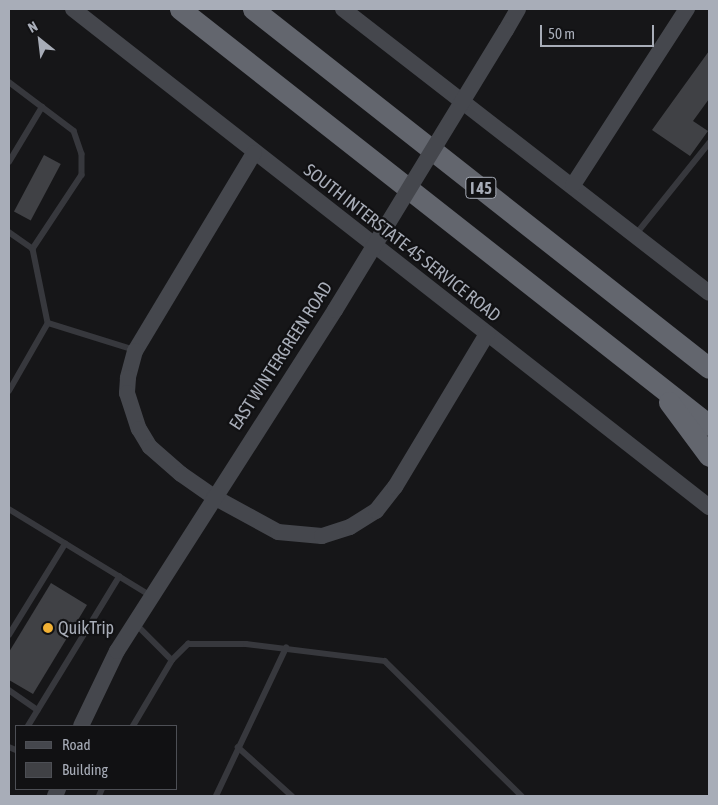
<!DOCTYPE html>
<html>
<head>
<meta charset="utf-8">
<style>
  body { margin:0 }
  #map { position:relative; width:718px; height:805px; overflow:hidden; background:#161618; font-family:"Asap Condensed",sans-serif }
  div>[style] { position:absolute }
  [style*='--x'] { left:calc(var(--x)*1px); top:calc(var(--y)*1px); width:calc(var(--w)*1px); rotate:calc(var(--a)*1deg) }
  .building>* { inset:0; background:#404145; transform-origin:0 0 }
  .lane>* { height:5.5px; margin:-2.75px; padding:0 2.75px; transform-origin:2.75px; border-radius:2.75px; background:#37383d }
  .secondary>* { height:16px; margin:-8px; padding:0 8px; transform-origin:8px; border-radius:8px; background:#45474d }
  .highway>* { height:21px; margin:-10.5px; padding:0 10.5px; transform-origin:10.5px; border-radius:10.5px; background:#63666e }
  .secondary-bridge>* { height:16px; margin:-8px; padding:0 8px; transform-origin:8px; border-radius:8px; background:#45474d }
  .dots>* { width:14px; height:14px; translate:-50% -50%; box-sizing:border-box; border:2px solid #111113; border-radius:50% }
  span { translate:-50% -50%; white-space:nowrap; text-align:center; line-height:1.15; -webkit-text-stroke:4.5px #111113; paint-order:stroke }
  .shield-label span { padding:1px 4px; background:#111113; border:1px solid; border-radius:4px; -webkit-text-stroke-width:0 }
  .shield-label { font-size:16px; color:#a8adb8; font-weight:700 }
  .street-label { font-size:18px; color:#a8adb8 }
  .poi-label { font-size:18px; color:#a8adb8 }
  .left { translate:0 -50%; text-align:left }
  .frame { position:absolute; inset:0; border:10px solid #a8adb8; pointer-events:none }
  .legend { position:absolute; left:15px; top:725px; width:162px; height:65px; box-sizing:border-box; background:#111113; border:1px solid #4d4f55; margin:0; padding:6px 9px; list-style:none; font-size:15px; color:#a8adb8 }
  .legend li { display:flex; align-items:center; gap:10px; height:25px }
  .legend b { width:25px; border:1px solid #4d4f55 }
  .north { position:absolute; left:15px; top:15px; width:50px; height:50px; -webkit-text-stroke:4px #111113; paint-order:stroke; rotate:331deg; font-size:14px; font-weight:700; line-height:20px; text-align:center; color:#a8adb8 }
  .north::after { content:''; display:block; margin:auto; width:18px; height:22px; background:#a8adb8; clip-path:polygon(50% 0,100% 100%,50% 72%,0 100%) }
  .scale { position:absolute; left:540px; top:25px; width:114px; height:22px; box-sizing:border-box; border:2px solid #a8adb8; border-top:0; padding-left:6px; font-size:15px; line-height:18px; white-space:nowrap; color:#a8adb8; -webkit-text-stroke:4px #111113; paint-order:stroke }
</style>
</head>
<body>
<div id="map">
  <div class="building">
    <div style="clip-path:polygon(709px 51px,709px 99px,693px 121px,708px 131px,690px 156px,652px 130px)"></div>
    <div style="left:44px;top:155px;width:19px;height:64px;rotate:28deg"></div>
    <div style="clip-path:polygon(51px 583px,87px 605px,33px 694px,9px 680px,9px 652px)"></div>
  </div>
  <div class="lane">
    <div style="--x:9;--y:82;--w:81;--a:37"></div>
    <div style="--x:74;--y:131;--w:24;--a:71"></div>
    <div style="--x:82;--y:154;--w:21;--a:90"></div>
    <div style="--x:82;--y:175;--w:89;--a:123.5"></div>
    <div style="--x:9;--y:162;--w:64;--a:-59"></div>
    <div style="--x:9;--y:232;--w:29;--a:35"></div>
    <div style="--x:33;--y:249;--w:76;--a:78.5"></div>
    <div style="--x:637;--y:233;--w:115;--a:-51.3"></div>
    <div style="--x:9;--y:391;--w:78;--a:-60.2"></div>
    <div style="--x:48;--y:323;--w:91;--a:17.2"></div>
    <div style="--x:9;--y:509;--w:165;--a:31.4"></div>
    <div style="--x:136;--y:624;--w:51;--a:45"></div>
    <div style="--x:9;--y:635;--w:107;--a:-58.4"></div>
    <div style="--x:9;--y:690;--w:35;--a:35"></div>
    <div style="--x:28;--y:726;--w:175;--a:-58.6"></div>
    <div style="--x:133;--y:726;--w:77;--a:-59.4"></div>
    <div style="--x:172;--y:660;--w:23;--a:-45"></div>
    <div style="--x:188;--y:644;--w:58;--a:0"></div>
    <div style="--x:246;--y:644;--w:140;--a:7"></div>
    <div style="--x:385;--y:661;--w:192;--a:44.6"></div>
    <div style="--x:9;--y:747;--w:8;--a:23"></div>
    <div style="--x:238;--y:747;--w:73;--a:42.2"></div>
    <div style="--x:99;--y:796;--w:8;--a:-67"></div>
    <div style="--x:216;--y:796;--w:164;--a:-64.7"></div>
  </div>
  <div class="secondary">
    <div style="--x:73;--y:9;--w:808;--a:38.06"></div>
    <div style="--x:343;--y:9;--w:463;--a:37.8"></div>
    <div style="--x:506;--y:30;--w:24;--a:-60"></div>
    <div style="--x:254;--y:153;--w:231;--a:121"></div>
    <div style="--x:135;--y:351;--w:28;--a:105"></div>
    <div style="--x:128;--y:378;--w:15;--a:94"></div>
    <div style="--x:127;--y:393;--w:38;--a:72"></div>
    <div style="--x:139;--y:429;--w:21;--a:59"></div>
    <div style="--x:150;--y:447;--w:41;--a:41.1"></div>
    <div style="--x:181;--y:474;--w:40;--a:34.9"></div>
    <div style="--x:214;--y:497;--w:73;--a:28.7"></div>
    <div style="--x:278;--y:532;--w:44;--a:5.2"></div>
    <div style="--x:322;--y:536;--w:29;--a:-18"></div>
    <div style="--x:350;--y:527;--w:31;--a:-32"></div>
    <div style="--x:376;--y:511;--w:31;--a:-52"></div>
    <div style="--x:395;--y:487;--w:179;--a:-59"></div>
    <div style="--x:573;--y:185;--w:210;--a:-57.1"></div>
    <div style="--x:81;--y:726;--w:83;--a:-64.4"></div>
    <div style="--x:117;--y:651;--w:405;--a:-57.4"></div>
    <div style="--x:55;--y:796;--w:8;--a:-67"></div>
  </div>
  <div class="highway">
    <div style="--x:180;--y:9;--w:673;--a:38.18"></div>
    <div style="--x:253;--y:9;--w:580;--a:38.21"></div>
    <div style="--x:669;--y:402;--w:67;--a:53.5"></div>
  </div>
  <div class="secondary-bridge">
    <div style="--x:335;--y:310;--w:328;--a:-58.6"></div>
  </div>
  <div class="dots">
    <div style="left:48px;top:628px;background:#f2b134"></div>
  </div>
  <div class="shield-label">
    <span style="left:481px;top:188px">I 45</span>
  </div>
  <div class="street-label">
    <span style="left:402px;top:243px;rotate:38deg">SOUTH INTERSTATE 45 SERVICE ROAD</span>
    <span style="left:281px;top:356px;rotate:-57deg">EAST WINTERGREEN ROAD</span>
  </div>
  <div class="poi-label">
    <span class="left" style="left:58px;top:628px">QuikTrip</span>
  </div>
  <div class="frame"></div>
  <ul class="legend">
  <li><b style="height:6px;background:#45474d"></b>Road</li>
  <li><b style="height:14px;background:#404145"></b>Building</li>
  </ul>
  <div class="north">N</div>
  <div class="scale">50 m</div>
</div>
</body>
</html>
